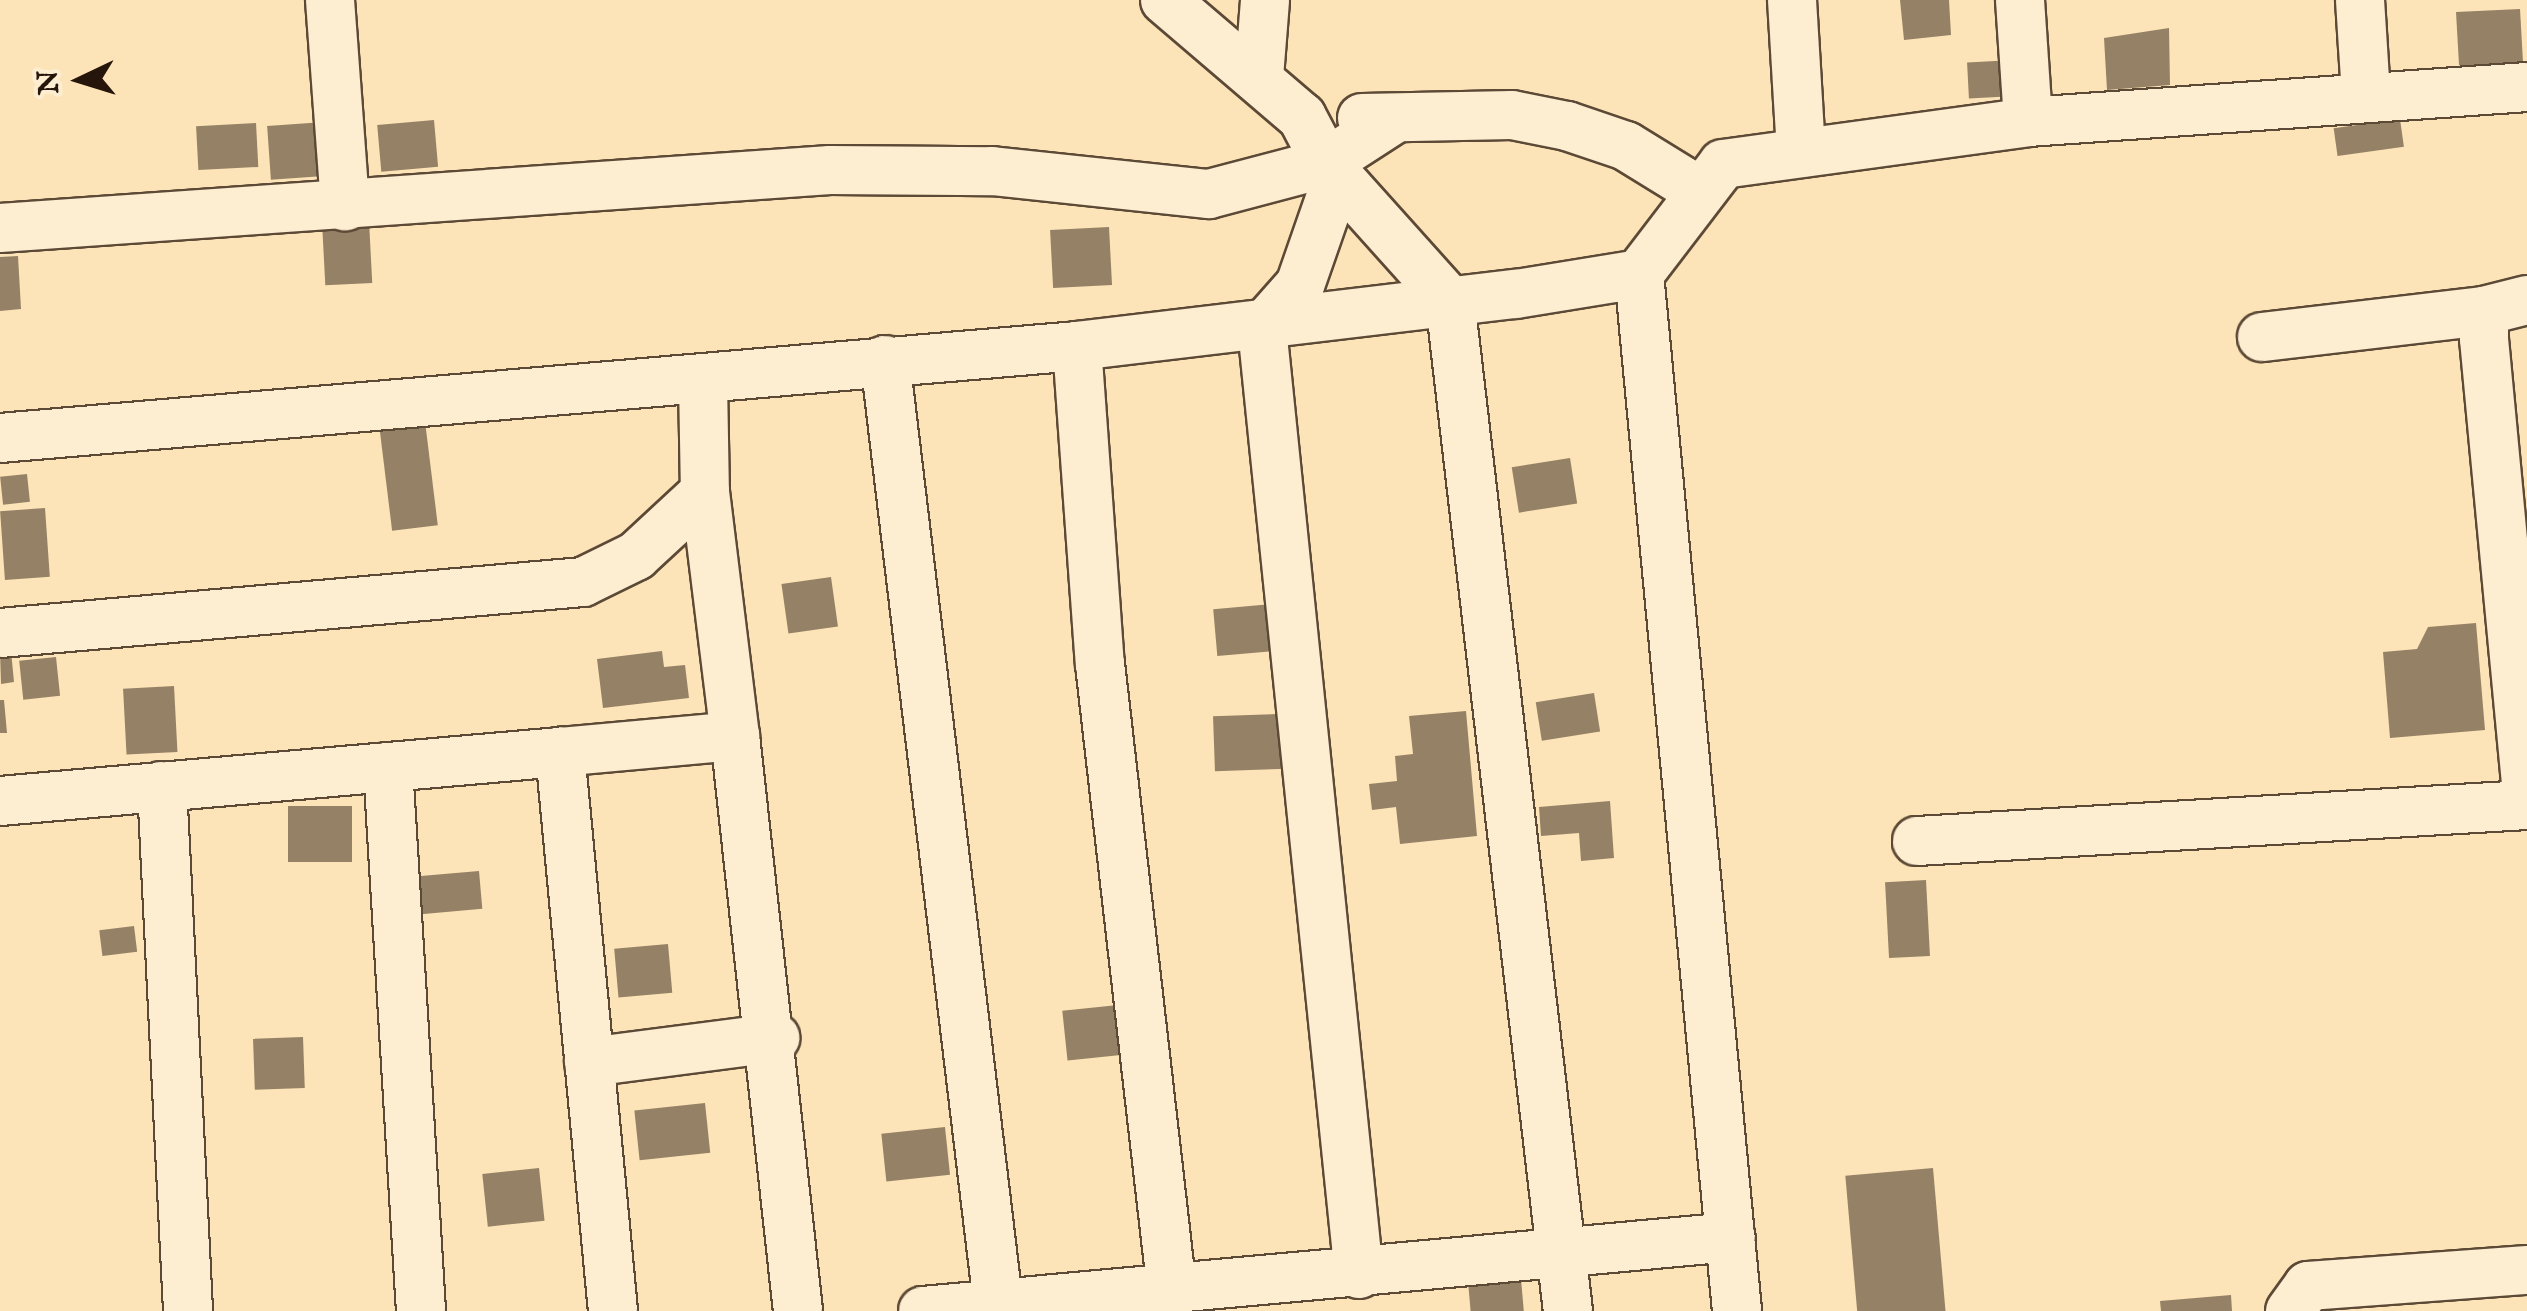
<!DOCTYPE html>
<html>
<head>
<meta charset="utf-8">
<style>
  body { margin:0 }
  #map { position:relative; width:2527px; height:1311px; overflow:hidden; background:#fce4b8; font-family:"IM FELL English",serif }
  div>[style] { position:absolute }
  [style*='--x'] { left:calc(var(--x)*1px); top:calc(var(--y)*1px); width:calc(var(--w)*1px); rotate:calc(var(--a)*1deg) }
  .building>* { inset:0; background:#958165; transform-origin:0 0 }
  .roads { filter:drop-shadow(2px 0 #5c4936) drop-shadow(-2px 0 #5c4936) drop-shadow(0 2px #5c4936) drop-shadow(0 -2px #5c4936) }
  .minor>* { height:48px; margin:-24px; padding:0 24px; transform-origin:24px; border-radius:24px; background:#fdedd1 }
  span { translate:-50% -50%; white-space:nowrap; text-align:center; line-height:1.15; -webkit-text-stroke:10px #fdedd1; paint-order:stroke }
  .north { position:absolute; left:30px; top:30px; width:100px; height:100px; -webkit-text-stroke:8px #fdedd1; paint-order:stroke; rotate:266deg; font-size:28px; font-weight:700; line-height:40px; text-align:center; color:#26150b }
  .north::after { content:''; display:block; margin:auto; width:35px; height:45px; background:#26150b; clip-path:polygon(50% 0,100% 100%,50% 72%,0 100%) }
</style>
</head>
<body>
<div id="map">
  <div class="building">
    <div style="clip-path:polygon(1900px 0,1949px 0,1951px 35px,1904px 40px)"></div>
    <div style="clip-path:polygon(2520px 9px,2524px 80px,2459px 65px,2456px 12px)"></div>
    <div style="clip-path:polygon(2169px 28px,2170px 85px,2107px 90px,2104px 38px)"></div>
    <div style="left:2014px;top:60px;width:36px;height:47px;rotate:87deg"></div>
    <div style="left:2400px;top:119px;width:28px;height:67px;rotate:82deg"></div>
    <div style="left:434px;top:120px;width:47px;height:57px;rotate:85deg"></div>
    <div style="left:324px;top:122px;width:54px;height:57px;rotate:86deg"></div>
    <div style="left:256px;top:123px;width:44px;height:60px;rotate:87deg"></div>
    <div style="left:369px;top:221px;width:62px;height:47px;rotate:87deg"></div>
    <div style="left:1109px;top:227px;width:58px;height:59px;rotate:87deg"></div>
    <div style="clip-path:polygon(18px 256px,21px 309px,0 311px,0 257px)"></div>
    <div style="left:424px;top:413px;width:113px;height:46px;rotate:83deg"></div>
    <div style="left:1570px;top:458px;width:46px;height:59px;rotate:81deg"></div>
    <div style="left:27px;top:474px;width:28px;height:27px;rotate:84deg"></div>
    <div style="left:45px;top:508px;width:69px;height:45px;rotate:86deg"></div>
    <div style="left:831px;top:577px;width:50px;height:50px;rotate:82deg"></div>
    <div style="left:1273px;top:604px;width:47px;height:60px;rotate:85deg"></div>
    <div style="clip-path:polygon(2476px 623px,2485px 730px,2390px 738px,2383px 652px,2417px 649px,2428px 627px)"></div>
    <div style="clip-path:polygon(0 651px,11px 651px,14px 682px,1px 684px)"></div>
    <div style="clip-path:polygon(662px 651px,664px 667px,685px 665px,689px 698px,603px 708px,597px 659px)"></div>
    <div style="left:56px;top:657px;width:39px;height:37px;rotate:84deg"></div>
    <div style="left:174px;top:686px;width:66px;height:51px;rotate:87deg"></div>
    <div style="left:1594px;top:693px;width:39px;height:59px;rotate:81deg"></div>
    <div style="clip-path:polygon(0 700px,4px 700px,7px 733px,0 733px)"></div>
    <div style="clip-path:polygon(1466px 711px,1477px 836px,1400px 844px,1396px 807px,1372px 810px,1369px 784px,1397px 781px,1395px 756px,1413px 754px,1409px 716px)"></div>
    <div style="left:1279px;top:714px;width:55px;height:66px;rotate:88deg"></div>
    <div style="clip-path:polygon(1610px 801px,1614px 858px,1581px 861px,1579px 833px,1541px 836px,1539px 807px)"></div>
    <div style="left:288px;top:806px;width:64px;height:56px"></div>
    <div style="left:479px;top:871px;width:38px;height:70px;rotate:85deg"></div>
    <div style="left:1926px;top:880px;width:76px;height:41px;rotate:87deg"></div>
    <div style="left:134px;top:926px;width:26px;height:35px;rotate:83deg"></div>
    <div style="left:668px;top:944px;width:49px;height:54px;rotate:85deg"></div>
    <div style="left:1118px;top:1005px;width:50px;height:56px;rotate:84deg"></div>
    <div style="left:303px;top:1037px;width:51px;height:50px;rotate:88deg"></div>
    <div style="left:705px;top:1103px;width:50px;height:71px;rotate:84deg"></div>
    <div style="left:945px;top:1127px;width:48px;height:64px;rotate:84deg"></div>
    <div style="left:539px;top:1168px;width:53px;height:57px;rotate:84deg"></div>
    <div style="left:1933px;top:1168px;width:144px;height:88px;rotate:85deg"></div>
    <div style="left:1521px;top:1279px;width:32px;height:53px;rotate:85deg"></div>
    <div style="clip-path:polygon(2231px 1295px,2232px 1311px,2161px 1311px,2160px 1301px)"></div>
  </div>
  <div class="roads">
    <div class="minor">
      <div style="--x:330;--y:0;--w:207;--a:85.8"></div>
      <div style="--x:1165;--y:0;--w:180;--a:40.5"></div>
      <div style="--x:1302;--y:117;--w:52;--a:62.4"></div>
      <div style="--x:1326;--y:163;--w:186;--a:48.1"></div>
      <div style="--x:1450;--y:301;--w:1017;--a:83.34"></div>
      <div style="--x:1792;--y:0;--w:153;--a:86.6"></div>
      <div style="--x:2020;--y:0;--w:122;--a:86.2"></div>
      <div style="--x:2360;--y:0;--w:96;--a:86.4"></div>
      <div style="--x:1259;--y:77;--w:77;--a:-85.5"></div>
      <div style="--x:1362;--y:118;--w:150;--a:-1.1"></div>
      <div style="--x:1512;--y:115;--w:56;--a:11.3"></div>
      <div style="--x:1567;--y:126;--w:62;--a:18.7"></div>
      <div style="--x:1626;--y:146;--w:82;--a:31.6"></div>
      <div style="--x:1338;--y:176;--w:115;--a:109.2"></div>
      <div style="--x:1300;--y:285;--w:57;--a:131.5"></div>
      <div style="--x:1262;--y:328;--w:951;--a:84.15"></div>
      <div style="--x:0;--y:228;--w:832;--a:-4"></div>
      <div style="--x:830;--y:170;--w:162;--a:0.4"></div>
      <div style="--x:992;--y:171;--w:218;--a:6.1"></div>
      <div style="--x:1209;--y:194;--w:121;--a:-14.8"></div>
      <div style="--x:1326;--y:163;--w:81;--a:-32.9"></div>
      <div style="--x:1639;--y:274;--w:1042;--a:84.6"></div>
      <div style="--x:2527;--y:300;--w:44;--a:165.7"></div>
      <div style="--x:2484;--y:311;--w:28;--a:90"></div>
      <div style="--x:2484;--y:339;--w:455;--a:84.6"></div>
      <div style="--x:2262;--y:337;--w:224;--a:-6.7"></div>
      <div style="--x:1077;--y:346;--w:319;--a:85.9"></div>
      <div style="--x:1100;--y:664;--w:622;--a:83.45"></div>
      <div style="--x:885;--y:360;--w:958;--a:83.16"></div>
      <div style="--x:703;--y:381;--w:111;--a:89"></div>
      <div style="--x:705;--y:492;--w:246;--a:83"></div>
      <div style="--x:0;--y:438;--w:1081;--a:-4.88"></div>
      <div style="--x:1077;--y:346;--w:442;--a:-6.8"></div>
      <div style="--x:1516;--y:294;--w:125;--a:-9.2"></div>
      <div style="--x:1639;--y:274;--w:138;--a:-52.6"></div>
      <div style="--x:1723;--y:164;--w:308;--a:-7.8"></div>
      <div style="--x:2028;--y:122;--w:500;--a:-4.01"></div>
      <div style="--x:0;--y:633;--w:585;--a:-5"></div>
      <div style="--x:583;--y:582;--w:59;--a:-26.1"></div>
      <div style="--x:636;--y:556;--w:94;--a:-42.8"></div>
      <div style="--x:388;--y:767;--w:545;--a:86.53"></div>
      <div style="--x:162;--y:786;--w:526;--a:87.16"></div>
      <div style="--x:0;--y:801;--w:562;--a:-5"></div>
      <div style="--x:1917;--y:841;--w:611;--a:-3.38"></div>
      <div style="--x:589;--y:1062;--w:188;--a:-7.4"></div>
      <div style="--x:613;--y:1311;--w:562;--a:-95.42"></div>
      <div style="--x:560;--y:752;--w:176;--a:-5.2"></div>
      <div style="--x:735;--y:736;--w:578;--a:83.75"></div>
      <div style="--x:923;--y:1311;--w:811;--a:-5.23"></div>
      <div style="--x:2290;--y:1311;--w:31;--a:-54"></div>
      <div style="--x:2308;--y:1286;--w:220;--a:-4.2"></div>
    </div>
  </div>
  <div class="north">N</div>
</div>
</body>
</html>
